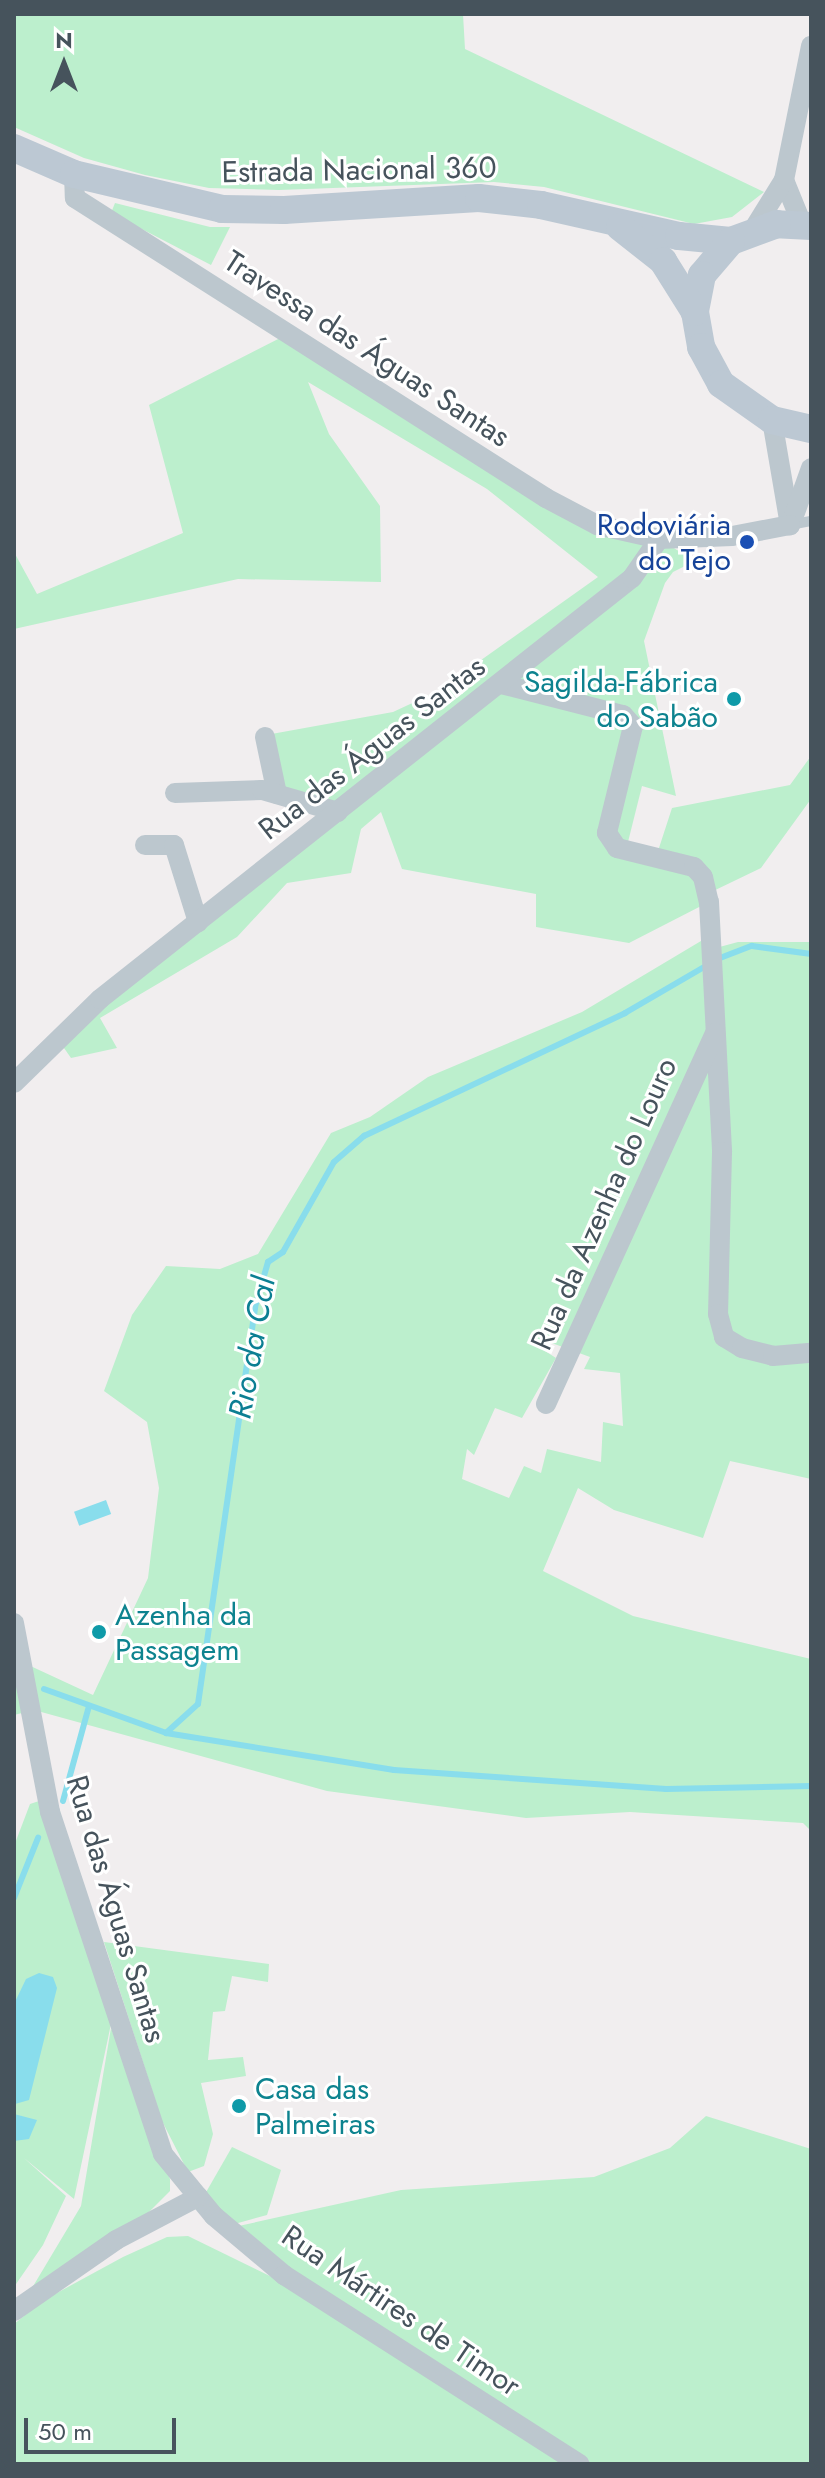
<!DOCTYPE html>
<html>
<head>
<meta charset="utf-8">
<style>
  body { margin:0 }
  #map { position:relative; width:825px; height:2478px; overflow:hidden; background:#f1eeef; font-family:Jost,sans-serif }
  div>[style] { position:absolute }
  [style*='--x'] { left:calc(var(--x)*1px); top:calc(var(--y)*1px); width:calc(var(--w)*1px); rotate:calc(var(--a)*1deg) }
  .green>* { inset:0; background:#bcefcd }
  .water>* { inset:0; background:#89ddec; transform-origin:0 0 }
  .stream>* { height:6px; margin:-3px; padding:0 3px; transform-origin:3px; border-radius:3px; background:#89ddec }
  .lane>* { height:10px; margin:-5px; padding:0 5px; transform-origin:5px; border-radius:5px; background:#bcc7ce }
  .street>* { height:20px; margin:-10px; padding:0 10px; transform-origin:10px; border-radius:10px; background:#bcc7ce }
  .secondary>* { height:28px; margin:-14px; padding:0 14px; transform-origin:14px; border-radius:14px; background:#bcc8d3 }
  .dots>* { width:22px; height:22px; translate:-50% -50%; box-sizing:border-box; border:4px solid #fff; border-radius:50% }
  span { translate:-50% -50%; white-space:nowrap; text-align:center; line-height:1.15; -webkit-text-stroke:6px #fff; paint-order:stroke }
  .street-label { font-size:30px; color:#46535c }
  .transit-label { font-size:30px; color:#164399 }
  .right { translate:-100% -50%; text-align:right }
  .culture-label { font-size:30px; color:#0d838f }
  .left { translate:0 -50%; text-align:left }
  .water-label { font-size:32px; color:#0c7f93; font-style:italic }
  .frame { position:absolute; inset:0; border:16px solid #46535c; pointer-events:none }
  .north { position:absolute; left:24px; top:24px; width:80px; height:80px; -webkit-text-stroke:6px #fff; paint-order:stroke; rotate:0deg; font-size:22px; font-weight:700; line-height:32px; text-align:center; color:#46535c }
  .north::after { content:''; display:block; margin:auto; width:28px; height:36px; background:#46535c; clip-path:polygon(50% 0,100% 100%,50% 72%,0 100%) }
  .scale { position:absolute; left:24px; top:2418px; width:152px; height:36px; box-sizing:border-box; border:4px solid #46535c; border-top:0; padding-left:10px; font-size:24px; line-height:28px; white-space:nowrap; color:#46535c; -webkit-text-stroke:6px #fff; paint-order:stroke }
</style>
</head>
<body>
<div id="map">
  <div class="green">
    <div style="clip-path:polygon(14px 14px,463px 14px,465px 49px,764px 192px,732px 217px,694px 224px,544px 187px,494px 182px,279px 190px,209px 188px,145px 175px,84px 158px,14px 127px)"></div>
    <div style="clip-path:polygon(115px 203px,210px 227px,230px 227px,211px 265px,111px 213px)"></div>
    <div style="clip-path:polygon(288px 334px,546px 498px,659px 539px,695px 561px,673px 572px,665px 583px,644px 641px,676px 796px,642px 786px,628px 842px,658px 851px,672px 808px,790px 785px,811px 756px,811px 799px,761px 868px,707px 894px,705px 904px,629px 943px,536px 927px,536px 894px,402px 869px,381px 812px,361px 829px,351px 873px,287px 883px,237px 937px,100px 1018px,117px 1048px,71px 1058px,57px 1038px,338px 813px,277px 794px,266px 735px,393px 712px,436px 692px,598px 577px,487px 489px,308px 382px,329px 434px,380px 506px,381px 582px,238px 579px,14px 629px,14px 552px,37px 594px,183px 533px,149px 405px)"></div>
    <div style="clip-path:polygon(evenodd,711px 935px,712px 949px,738px 942px,811px 942px,811px 1479px,730px 1461px,703px 1538px,614px 1510px,578px 1488px,543px 1571px,633px 1616px,811px 1659px,811px 1831px,803px 1823px,630px 1812px,526px 1818px,327px 1791px,34px 1710px,14px 1715px,14px 1668px,24px 1663px,93px 1695px,148px 1578px,159px 1488px,147px 1422px,104px 1391px,132px 1315px,166px 1266px,220px 1269px,258px 1254px,331px 1133px,370px 1117px,428px 1077px,582px 1012px,711px 935px,549px 1342px,590px 1357px,584px 1369px,620px 1373px,623px 1426px,603px 1422px,601px 1462px,547px 1449px,541px 1473px,524px 1466px,509px 1498px,462px 1479px,467px 1449px,474px 1455px,495px 1408px,522px 1418px,556px 1358px,545px 1351px,549px 1342px)"></div>
    <div style="clip-path:polygon(48px 1798px,115px 2005px,74px 2199px,24px 2158px,66px 2196px,43px 2245px,14px 2287px,14px 1846px,30px 1804px)"></div>
    <div style="clip-path:polygon(104px 1942px,269px 1964px,268px 1982px,232px 1976px,225px 2011px,213px 2012px,208px 2060px,243px 2057px,246px 2076px,201px 2083px,213px 2134px,204px 2166px,188px 2172px,162px 2121px)"></div>
    <div style="clip-path:polygon(111px 2028px,170px 2179px,170px 2191px,148px 2213px,32px 2288px,81px 2206px)"></div>
    <div style="clip-path:polygon(706px 2116px,811px 2149px,811px 2464px,586px 2464px,290px 2270px,234px 2227px,401px 2190px,594px 2177px,670px 2148px)"></div>
    <div style="clip-path:polygon(232px 2147px,281px 2170px,267px 2215px,231px 2225px,205px 2194px)"></div>
    <div style="clip-path:polygon(188px 2236px,282px 2282px,572px 2464px,14px 2464px,14px 2324px,44px 2300px,123px 2257px,167px 2237px)"></div>
  </div>
  <div class="water">
    <div style="left:106px;top:1500px;width:15px;height:34px;rotate:70deg"></div>
    <div style="clip-path:polygon(39px 1973px,53px 1977px,57px 1988px,29px 2100px,15px 2104px,14px 2004px,26px 1979px)"></div>
    <div style="clip-path:polygon(14px 2114px,37px 2120px,29px 2139px,14px 2141px)"></div>
  </div>
  <div class="stream">
    <div style="--x:720;--y:958;--w:34;--a:-21"></div>
    <div style="--x:752;--y:946;--w:60;--a:7.7"></div>
    <div style="--x:44;--y:1689;--w:130;--a:19.8"></div>
    <div style="--x:166;--y:1733;--w:43;--a:-42.2"></div>
    <div style="--x:198;--y:1704;--w:401;--a:-81.8"></div>
    <div style="--x:255;--y:1307;--w:47;--a:-73.9"></div>
    <div style="--x:268;--y:1262;--w:18;--a:-34"></div>
    <div style="--x:283;--y:1252;--w:103;--a:-60.5"></div>
    <div style="--x:334;--y:1162;--w:40;--a:-41"></div>
    <div style="--x:364;--y:1136;--w:289;--a:-25.2"></div>
    <div style="--x:625;--y:1013;--w:91;--a:-30.2"></div>
    <div style="--x:166;--y:1733;--w:231;--a:9.2"></div>
    <div style="--x:394;--y:1770;--w:273;--a:4"></div>
    <div style="--x:666;--y:1789;--w:145;--a:-1.2"></div>
    <div style="--x:63;--y:1801;--w:98;--a:-74.7"></div>
    <div style="--x:14;--y:1898;--w:65;--a:-68.2"></div>
  </div>
  <div class="lane">
    <div style="--x:790;--y:525;--w:21;--a:-11"></div>
  </div>
  <div class="street">
    <div style="--x:74;--y:174;--w:24;--a:88"></div>
    <div style="--x:75;--y:198;--w:558;--a:32.49"></div>
    <div style="--x:546;--y:498;--w:58;--a:27.9"></div>
    <div style="--x:597;--y:525;--w:64;--a:12.7"></div>
    <div style="--x:784;--y:180;--w:48;--a:67.8"></div>
    <div style="--x:753;--y:230;--w:59;--a:-58.2"></div>
    <div style="--x:784;--y:180;--w:137;--a:-78.6"></div>
    <div style="--x:772;--y:420;--w:107;--a:80.3"></div>
    <div style="--x:792;--y:521;--w:56;--a:-70.3"></div>
    <div style="--x:501;--y:684;--w:126;--a:14.3"></div>
    <div style="--x:623;--y:715;--w:15;--a:48"></div>
    <div style="--x:633;--y:726;--w:110;--a:103.7"></div>
    <div style="--x:607;--y:833;--w:18;--a:56"></div>
    <div style="--x:617;--y:848;--w:79;--a:13.9"></div>
    <div style="--x:694;--y:867;--w:13;--a:48"></div>
    <div style="--x:703;--y:877;--w:26;--a:77"></div>
    <div style="--x:709;--y:902;--w:250;--a:87"></div>
    <div style="--x:722;--y:1152;--w:162;--a:91.4"></div>
    <div style="--x:718;--y:1314;--w:24;--a:75"></div>
    <div style="--x:724;--y:1337;--w:21;--a:31"></div>
    <div style="--x:742;--y:1348;--w:32;--a:14"></div>
    <div style="--x:773;--y:1356;--w:38;--a:-5"></div>
    <div style="--x:265;--y:737;--w:58;--a:78.1"></div>
    <div style="--x:175;--y:793;--w:87;--a:-2"></div>
    <div style="--x:262;--y:790;--w:79;--a:16.1"></div>
    <div style="--x:145;--y:845;--w:29;--a:0"></div>
    <div style="--x:174;--y:845;--w:81;--a:72.7"></div>
    <div style="--x:14;--y:1083;--w:120;--a:-44.3"></div>
    <div style="--x:100;--y:999;--w:678;--a:-38.36"></div>
    <div style="--x:632;--y:578;--w:47;--a:-55.3"></div>
    <div style="--x:659;--y:539;--w:73;--a:-2.4"></div>
    <div style="--x:732;--y:536;--w:59;--a:-10.7"></div>
    <div style="--x:546;--y:1404;--w:408;--a:-65.5"></div>
    <div style="--x:14;--y:1623;--w:192;--a:79.2"></div>
    <div style="--x:50;--y:1812;--w:360;--a:71.7"></div>
    <div style="--x:163;--y:2154;--w:80;--a:50.6"></div>
    <div style="--x:214;--y:2216;--w:92;--a:40.1"></div>
    <div style="--x:284;--y:2275;--w:351;--a:32.6"></div>
    <div style="--x:14;--y:2311;--w:124;--a:-34.8"></div>
    <div style="--x:116;--y:2240;--w:93;--a:-27.7"></div>
  </div>
  <div class="secondary">
    <div style="--x:14;--y:148;--w:65;--a:23.4"></div>
    <div style="--x:74;--y:174;--w:152;--a:13.3"></div>
    <div style="--x:222;--y:209;--w:62;--a:0.9"></div>
    <div style="--x:284;--y:210;--w:195;--a:-3.5"></div>
    <div style="--x:479;--y:198;--w:62;--a:6.4"></div>
    <div style="--x:541;--y:205;--w:141;--a:12.7"></div>
    <div style="--x:679;--y:236;--w:52;--a:5.5"></div>
    <div style="--x:811;--y:226;--w:34;--a:-177"></div>
    <div style="--x:777;--y:224;--w:49;--a:159.7"></div>
    <div style="--x:731;--y:241;--w:45;--a:130.5"></div>
    <div style="--x:702;--y:275;--w:38;--a:101"></div>
    <div style="--x:695;--y:312;--w:36;--a:80"></div>
    <div style="--x:701;--y:347;--w:42;--a:61.6"></div>
    <div style="--x:721;--y:384;--w:62;--a:35.2"></div>
    <div style="--x:772;--y:420;--w:40;--a:13"></div>
    <div style="--x:620;--y:227;--w:55;--a:38.3"></div>
    <div style="--x:663;--y:261;--w:60;--a:57.9"></div>
  </div>
  <div class="dots">
    <div style="left:747px;top:542px;background:#1a4fb4"></div>
    <div style="left:734px;top:699px;background:#0f9aa8"></div>
    <div style="left:99px;top:1632px;background:#0f9aa8"></div>
    <div style="left:239px;top:2106px;background:#0f9aa8"></div>
  </div>
  <div class="street-label">
    <span style="left:359px;top:170px;rotate:-1deg">Estrada Nacional 360</span>
    <span style="left:367px;top:349px;rotate:33deg">Travessa das Águas Santas</span>
    <span style="left:372px;top:748px;rotate:-38deg">Rua das Águas Santas</span>
    <span style="left:604px;top:1204px;rotate:-66deg">Rua da Azenha do Louro</span>
    <span style="left:116px;top:1909px;rotate:73deg">Rua das Águas Santas</span>
    <span style="left:401px;top:2311px;rotate:34deg">Rua Mártires de Timor</span>
  </div>
  <div class="transit-label">
    <span class="right" style="left:731px;top:542px">Rodoviária<br>do Tejo</span>
  </div>
  <div class="culture-label">
    <span class="right" style="left:718px;top:699px">Sagilda-Fábrica<br>do Sabão</span>
    <span class="left" style="left:115px;top:1632px">Azenha da<br>Passagem</span>
    <span class="left" style="left:255px;top:2106px">Casa das<br>Palmeiras</span>
  </div>
  <div class="water-label">
    <span style="left:252px;top:1348px;rotate:-80deg">Rio da Cal</span>
  </div>
  <div class="frame"></div>
  <div class="north">N</div>
  <div class="scale">50 m</div>
</div>
</body>
</html>
